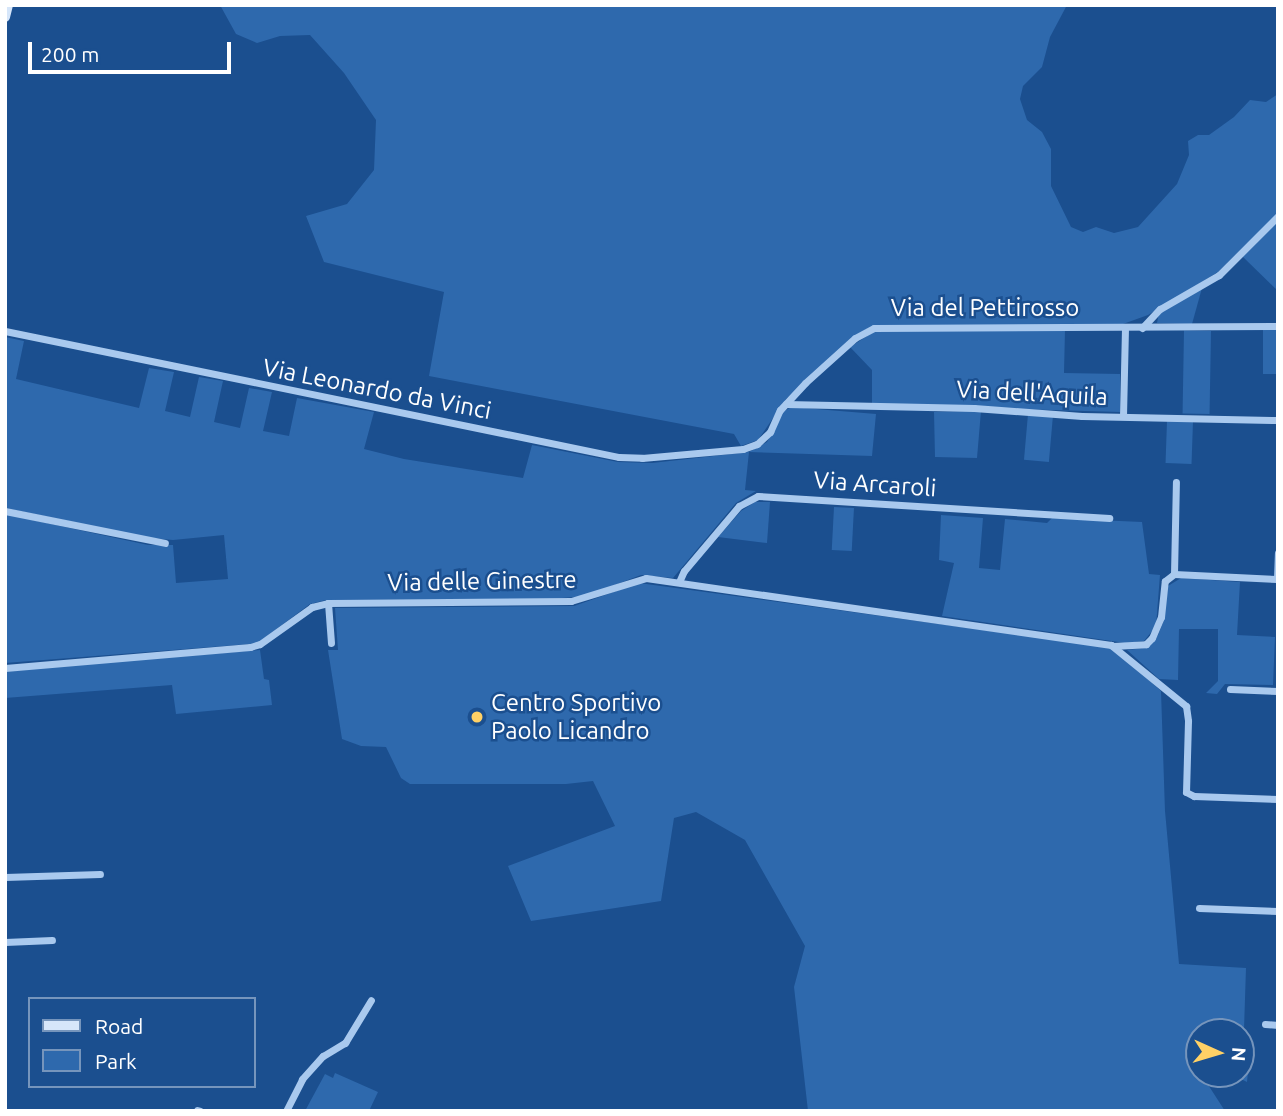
<!DOCTYPE html>
<html>
<head>
<meta charset="utf-8">
<style>
  body { margin:0 }
  #map { position:relative; width:1283px; height:1116px; overflow:hidden; background:#1b4f8f; font-family:Ubuntu,sans-serif }
  div>[style] { position:absolute }
  [style*='--x'] { left:calc(var(--x)*1px); top:calc(var(--y)*1px); width:calc(var(--w)*1px); rotate:calc(var(--a)*1deg) }
  .green>* { inset:0; background:#2e69ad; transform-origin:0 0 }
  .minor>* { height:7px; margin:-3.5px; padding:0 3.5px; transform-origin:3.5px; border-radius:3.5px; background:#a9c9ee }
  .secondary>* { height:10px; margin:-5px; padding:0 5px; transform-origin:5px; border-radius:5px; background:#d6e6fa }
  .dots>* { width:19px; height:19px; translate:-50% -50%; box-sizing:border-box; border:4px solid #1b4f8f; border-radius:50% }
  span { translate:-50% -50%; white-space:nowrap; text-align:center; line-height:1.15; -webkit-text-stroke:5px #1b4f8f; paint-order:stroke }
  .street-label { font-size:24px; color:#fff }
  .poi-label { font-size:24px; color:#fff }
  .left { translate:0 -50%; text-align:left }
  .frame { position:absolute; inset:0; border:7px solid #fff; pointer-events:none }
  .legend { position:absolute; left:28px; top:997px; width:228px; height:91px; box-sizing:border-box; background:#1b4f8f; border:2px solid #7695bc; margin:0; padding:9px 12px; list-style:none; font-size:21px; color:#fff }
  .legend li { display:flex; align-items:center; gap:14px; height:35px }
  .legend b { width:35px; border:2px solid #7695bc }
  .north { position:absolute; left:1185px; top:1018px; width:70px; height:70px; box-sizing:border-box; background:#1b4f8f; border:2px solid #7695bc; border-radius:50%; rotate:94deg; font-size:19px; font-weight:700; line-height:28px; text-align:center; color:#fff }
  .north::after { content:''; display:block; margin:auto; width:24px; height:32px; background:#ffd166; clip-path:polygon(50% 0,100% 100%,50% 72%,0 100%) }
  .scale { position:absolute; left:28px; top:42px; width:203px; height:32px; box-sizing:border-box; border:4px solid #fff; border-top:0; padding-left:9px; font-size:21px; line-height:24px; white-space:nowrap; color:#fff; -webkit-text-stroke:5px #1b4f8f; paint-order:stroke }
</style>
</head>
<body>
<div id="map">
  <div class="green">
    <div style="clip-path:polygon(220px 5px,1067px 5px,1050px 37px,1042px 67px,1023px 86px,1020px 99px,1027px 120px,1042px 132px,1051px 149px,1051px 186px,1071px 227px,1083px 232px,1096px 227px,1114px 233px,1138px 227px,1177px 184px,1189px 155px,1188px 141px,1198px 135px,1209px 135px,1234px 117px,1250px 100px,1266px 102px,1278px 94px,1278px 213px,1218px 272px,1148px 315px,1123px 324px,868px 328px,786px 399px,758px 440px,741px 446px,734px 434px,429px 376px,444px 292px,324px 262px,306px 216px,347px 204px,374px 170px,376px 120px,344px 73px,310px 35px,280px 36px,257px 43px,236px 34px)"></div>
    <div style="clip-path:polygon(1278px 220px,1278px 291px,1242px 256px)"></div>
    <div style="clip-path:polygon(1202px 288px,1192px 324px,1157px 323px,1159px 312px)"></div>
    <div style="left:1263px;top:329px;width:15px;height:45px"></div>
    <div style="clip-path:polygon(1065px 330px,1064px 373px,1120px 374px,1120px 412px,872px 405px,872px 370px,850px 347px,875px 331px)"></div>
    <div style="left:1211px;top:331px;width:83px;height:27px;rotate:91deg"></div>
    <div style="clip-path:polygon(5px 337px,24px 341px,16px 379px,139px 408px,149px 368px,174px 372px,165px 411px,190px 417px,199px 377px,223px 381px,214px 422px,240px 428px,249px 388px,272px 392px,263px 431px,289px 436px,297px 398px,374px 412px,364px 449px,404px 459px,523px 478px,532px 445px,618px 462px,652px 463px,749px 452px,767px 442px,784px 411px,792px 407px,876px 414px,872px 456px,749px 452px,745px 490px,756px 491px,736px 503px,673px 578px,641px 575px,586px 596px,550px 599px,326px 600px,310px 604px,259px 642px,250px 644px,5px 663px,5px 514px,148px 545px,173px 545px,176px 583px,228px 579px,224px 535px,173px 540px,151px 538px,5px 508px)"></div>
    <div style="clip-path:polygon(981px 411px,977px 458px,935px 457px,934px 412px)"></div>
    <div style="left:1028px;top:414px;width:25px;height:46px;rotate:5deg"></div>
    <div style="left:1167px;top:421px;width:26px;height:42px;rotate:2deg"></div>
    <div style="clip-path:polygon(755px 502px,770px 502px,767px 543px,718px 537px,741px 511px)"></div>
    <div style="left:834px;top:507px;width:20px;height:43px;rotate:3deg"></div>
    <div style="clip-path:polygon(941px 515px,983px 518px,979px 568px,1000px 570px,1005px 519px,1047px 523px,1052px 518px,1142px 522px,1149px 574px,1160px 575px,1156px 626px,1144px 641px,1125px 643px,942px 616px,954px 563px,939px 560px)"></div>
    <div style="clip-path:polygon(1181px 578px,1240px 582px,1237px 635px,1275px 637px,1273px 685px,1225px 684px,1217px 694px,1206px 693px,1218px 681px,1218px 629px,1179px 629px,1178px 680px,1159px 679px,1127px 650px,1145px 648px,1158px 635px,1163px 623px,1168px 586px)"></div>
    <div style="clip-path:polygon(639px 583px,1107px 647px,1120px 654px,1161px 691px,1165px 811px,1179px 964px,1246px 968px,1244px 1030px,1199px 1032px,1199px 1074px,1208px 1074px,1205px 1080px,1225px 1111px,808px 1111px,794px 987px,805px 946px,745px 840px,696px 812px,674px 818px,661px 901px,531px 921px,508px 866px,615px 826px,593px 781px,566px 784px,410px 784px,401px 778px,386px 747px,361px 746px,342px 739px,328px 650px,338px 650px,335px 608px,574px 606px)"></div>
    <div style="clip-path:polygon(260px 650px,264px 679px,269px 680px,272px 705px,176px 714px,172px 685px,5px 698px,5px 671px)"></div>
    <div style="clip-path:polygon(1241px 1040px,1251px 1041px,1247px 1082px,1231px 1074px,1241px 1074px)"></div>
    <div style="clip-path:polygon(335px 1073px,378px 1092px,369px 1111px,305px 1111px,325px 1074px,333px 1078px)"></div>
  </div>
  <div class="minor">
    <div style="--x:1142;--y:328;--w:26;--a:-47"></div>
    <div style="--x:1160;--y:309;--w:68;--a:-30"></div>
    <div style="--x:1219;--y:275;--w:83;--a:-45"></div>
    <div style="--x:5;--y:331;--w:627;--a:11.6"></div>
    <div style="--x:619;--y:457;--w:23;--a:2"></div>
    <div style="--x:642;--y:458;--w:101;--a:-5.1"></div>
    <div style="--x:743;--y:449;--w:15;--a:-20"></div>
    <div style="--x:757;--y:444;--w:18;--a:-43"></div>
    <div style="--x:770;--y:432;--w:24;--a:-66"></div>
    <div style="--x:780;--y:410;--w:37;--a:-47"></div>
    <div style="--x:805;--y:383;--w:67;--a:-42"></div>
    <div style="--x:855;--y:338;--w:21;--a:-28"></div>
    <div style="--x:874;--y:328;--w:404;--a:-0.3"></div>
    <div style="--x:786;--y:404;--w:188;--a:1.2"></div>
    <div style="--x:974;--y:408;--w:108;--a:4.2"></div>
    <div style="--x:1082;--y:416;--w:196;--a:1.2"></div>
    <div style="--x:1123;--y:416;--w:88;--a:-88.7"></div>
    <div style="--x:5;--y:511;--w:163;--a:11.3"></div>
    <div style="--x:1174;--y:574;--w:92;--a:-88.8"></div>
    <div style="--x:1277;--y:579;--w:26;--a:-88"></div>
    <div style="--x:679;--y:582;--w:12;--a:-66"></div>
    <div style="--x:684;--y:571;--w:85;--a:-49.8"></div>
    <div style="--x:739;--y:506;--w:21;--a:-28"></div>
    <div style="--x:758;--y:496;--w:352;--a:3.6"></div>
    <div style="--x:328;--y:603;--w:40;--a:85.7"></div>
    <div style="--x:1113;--y:646;--w:33;--a:-3"></div>
    <div style="--x:1146;--y:644;--w:8;--a:-45"></div>
    <div style="--x:1152;--y:638;--w:23;--a:-67"></div>
    <div style="--x:1161;--y:617;--w:36;--a:-84"></div>
    <div style="--x:1165;--y:581;--w:11;--a:-38"></div>
    <div style="--x:1174;--y:574;--w:104;--a:2.8"></div>
    <div style="--x:5;--y:668;--w:246;--a:-4.9"></div>
    <div style="--x:250;--y:647;--w:10;--a:-17"></div>
    <div style="--x:260;--y:644;--w:64;--a:-35.4"></div>
    <div style="--x:312;--y:607;--w:16;--a:-14"></div>
    <div style="--x:328;--y:603;--w:243;--a:-0.5"></div>
    <div style="--x:571;--y:601;--w:78;--a:-17"></div>
    <div style="--x:646;--y:578;--w:470;--a:8.2"></div>
    <div style="--x:1111;--y:645;--w:97;--a:39.1"></div>
    <div style="--x:1186;--y:706;--w:15;--a:82"></div>
    <div style="--x:1188;--y:721;--w:71;--a:91.6"></div>
    <div style="--x:1186;--y:792;--w:9;--a:27"></div>
    <div style="--x:1194;--y:796;--w:84;--a:2"></div>
    <div style="--x:1230;--y:689;--w:48;--a:2.4"></div>
    <div style="--x:5;--y:877;--w:95;--a:-1.8"></div>
    <div style="--x:1199;--y:908;--w:79;--a:2.2"></div>
    <div style="--x:5;--y:942;--w:47;--a:-2.4"></div>
    <div style="--x:1265;--y:1024;--w:13;--a:4"></div>
    <div style="--x:197;--y:1110;--w:3;--a:18"></div>
    <div style="--x:286;--y:1111;--w:36;--a:-63"></div>
    <div style="--x:302;--y:1079;--w:31;--a:-48"></div>
    <div style="--x:323;--y:1056;--w:26;--a:-31"></div>
    <div style="--x:345;--y:1043;--w:50;--a:-58.8"></div>
  </div>
  <div class="secondary">
    <div style="--x:5;--y:17;--w:12;--a:-76"></div>
  </div>
  <div class="dots">
    <div style="left:477px;top:717px;background:#ffd166"></div>
  </div>
  <div class="street-label">
    <span style="left:985px;top:308px">Via del Pettirosso</span>
    <span style="left:377px;top:389px;rotate:11deg">Via Leonardo da Vinci</span>
    <span style="left:1032px;top:393px;rotate:3deg">Via dell'Aquila</span>
    <span style="left:875px;top:484px;rotate:4deg">Via Arcaroli</span>
    <span style="left:482px;top:581px;rotate:-1deg">Via delle Ginestre</span>
  </div>
  <div class="poi-label">
    <span class="left" style="left:491px;top:717px">Centro Sportivo<br>Paolo Licandro</span>
  </div>
  <div class="frame"></div>
  <ul class="legend">
  <li><b style="height:9px;background:#d6e6fa"></b>Road</li>
  <li><b style="height:19px;background:#2e69ad"></b>Park</li>
  </ul>
  <div class="north">N</div>
  <div class="scale">200 m</div>
</div>
</body>
</html>
